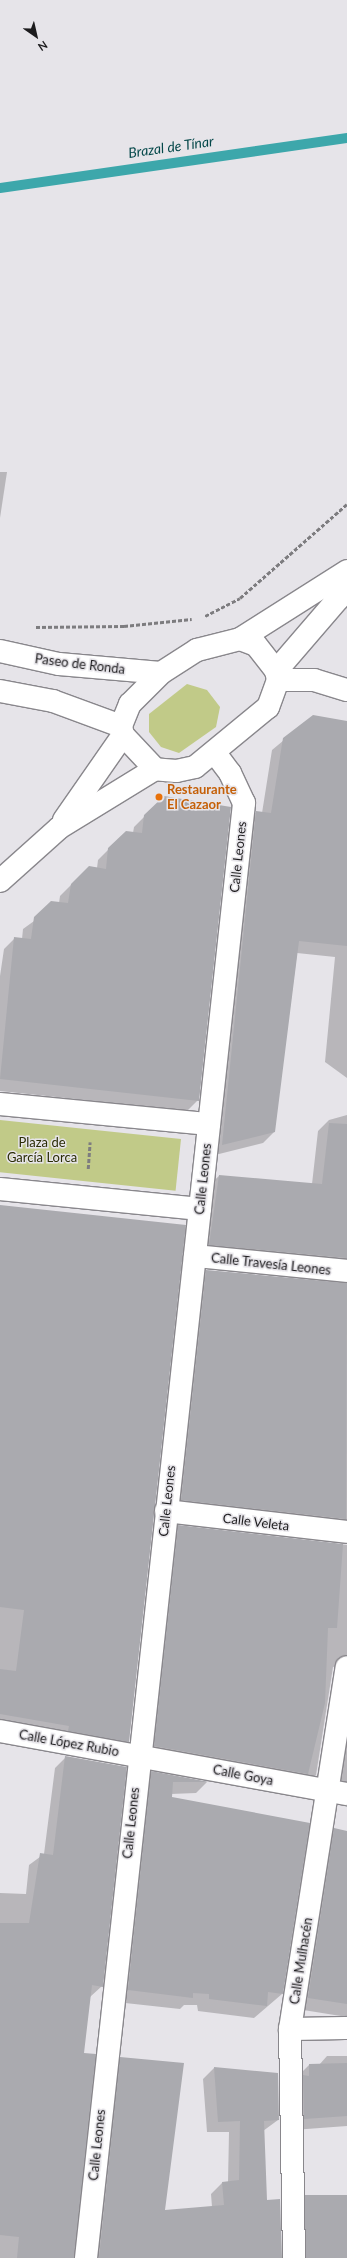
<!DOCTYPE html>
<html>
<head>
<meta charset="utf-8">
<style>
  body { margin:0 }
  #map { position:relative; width:347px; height:2258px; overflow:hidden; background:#e6e4e9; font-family:Lato,sans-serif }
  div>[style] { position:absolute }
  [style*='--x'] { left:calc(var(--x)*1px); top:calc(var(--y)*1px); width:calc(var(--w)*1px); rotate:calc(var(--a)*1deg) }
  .green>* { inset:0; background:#c1ca88; transform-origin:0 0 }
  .shadow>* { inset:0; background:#0003 }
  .stream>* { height:10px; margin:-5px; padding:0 5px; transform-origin:5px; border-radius:5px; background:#3da7ab }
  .building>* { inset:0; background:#aaaaaf; transform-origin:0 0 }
  .path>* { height:2.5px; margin-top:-1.25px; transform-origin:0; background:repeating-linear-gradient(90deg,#7d7c7f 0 4px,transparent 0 6px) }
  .roads { filter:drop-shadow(1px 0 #89878c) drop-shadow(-1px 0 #89878c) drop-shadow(0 1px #89878c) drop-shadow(0 -1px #89878c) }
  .street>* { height:22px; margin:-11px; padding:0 11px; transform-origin:11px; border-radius:11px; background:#fff }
  .secondary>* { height:22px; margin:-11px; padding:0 11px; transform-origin:11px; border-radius:11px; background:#fff }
  .dots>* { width:11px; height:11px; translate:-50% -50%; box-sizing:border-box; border:2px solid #e6e4e9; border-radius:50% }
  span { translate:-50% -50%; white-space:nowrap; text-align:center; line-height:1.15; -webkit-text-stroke:3px #e6e4e9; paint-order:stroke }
  .street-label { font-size:13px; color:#1c1b1d }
  .food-label { font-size:13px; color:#c56008; font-weight:700 }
  .left { translate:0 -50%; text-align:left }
  .park-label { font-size:13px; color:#2a2d04 }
  .water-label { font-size:14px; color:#044749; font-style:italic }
  .north { position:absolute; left:16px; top:16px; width:40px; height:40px; -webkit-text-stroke:3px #e6e4e9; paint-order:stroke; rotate:146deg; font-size:11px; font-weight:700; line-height:16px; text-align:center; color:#1c1b1d }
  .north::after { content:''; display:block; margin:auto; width:14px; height:18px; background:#1c1b1d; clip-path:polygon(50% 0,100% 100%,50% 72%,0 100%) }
</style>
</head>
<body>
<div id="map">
  <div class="green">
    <div style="clip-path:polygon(187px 684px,207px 690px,220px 707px,216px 727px,179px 753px,161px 747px,149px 732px,149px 714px)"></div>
    <div style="left:0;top:1120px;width:182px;height:52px;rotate:6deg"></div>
  </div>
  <div class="shadow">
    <div style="clip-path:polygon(0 472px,7px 472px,0 518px)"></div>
    <div style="clip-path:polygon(313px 716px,347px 722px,347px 1078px,325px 1062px,335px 957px,297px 953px,274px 1132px,263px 1143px,211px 1156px,245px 824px,256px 812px,262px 813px,272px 750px)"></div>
    <div style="clip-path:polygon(145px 816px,198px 1100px,187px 1111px,0 1091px,0 976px,4px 949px,15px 938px,22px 939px,23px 929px,59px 903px,60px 896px,89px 867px,97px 868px,98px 860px,126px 832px,133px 833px,134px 827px)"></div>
    <div style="clip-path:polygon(347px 1115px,347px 1277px,198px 1256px,207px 1187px,219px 1176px,312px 1184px,318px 1131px,329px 1120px)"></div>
    <div style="clip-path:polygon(0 1206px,129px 1741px,118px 1752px,0 1726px)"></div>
    <div style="clip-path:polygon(206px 1271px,347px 1284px,347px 1538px,170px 1511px,195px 1282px)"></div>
    <div style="clip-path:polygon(179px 1526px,347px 1545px,347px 1677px,337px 1666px,333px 1667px,316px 1775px,305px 1787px,143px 1758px,167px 1538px)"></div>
    <div style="clip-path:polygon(347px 1689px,347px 1791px,331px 1791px)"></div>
    <div style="clip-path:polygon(66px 1757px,102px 1986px,90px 1997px,83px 2054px,73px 2258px,0 2258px,0 1893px,26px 1894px,29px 1865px,44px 1854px,55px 1768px)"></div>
    <div style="clip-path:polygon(152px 1772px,207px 1782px,196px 1793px,171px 1794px,171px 1798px,282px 1994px,254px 2018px,198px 2011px,197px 2005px,184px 2005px,180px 2009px,116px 2002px,140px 1784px)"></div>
    <div style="clip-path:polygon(335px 1829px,347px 1832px,347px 2017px,297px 2009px,324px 1840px)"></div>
    <div style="clip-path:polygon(327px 2056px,347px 2056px,347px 2126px,293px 2130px,298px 2076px,309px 2065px,319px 2065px)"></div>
    <div style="clip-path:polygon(121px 2058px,164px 2211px,212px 2207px,211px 2194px,222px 2183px,228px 2182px,229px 2132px,207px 2132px,203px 2079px,214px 2068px,277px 2074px,278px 2120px,263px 2131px,266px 2201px,281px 2258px,89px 2258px,110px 2069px)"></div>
    <div style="clip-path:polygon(347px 2195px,347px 2258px,296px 2258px,295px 2209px,306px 2198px)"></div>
  </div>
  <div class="stream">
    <div style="--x:0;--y:188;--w:351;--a:-8.2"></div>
  </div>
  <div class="building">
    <div style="clip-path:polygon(313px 715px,347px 721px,347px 946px,299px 941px,275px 1132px,222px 1145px,256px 811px,271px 813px,283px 738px)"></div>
    <div style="clip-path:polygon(164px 796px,231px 807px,199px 1101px,0 1079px,14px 937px,31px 939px,34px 917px,51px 901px,68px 903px,71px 884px,89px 866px,106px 869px,108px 848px,126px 831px,142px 833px,144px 815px)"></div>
    <div style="clip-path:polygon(329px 1123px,347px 1124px,347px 1258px,209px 1245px,219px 1175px,322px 1184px)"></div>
    <div style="clip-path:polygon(0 1205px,186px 1225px,129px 1742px,68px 1731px,69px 1726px,0 1714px,0 1669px,16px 1671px,24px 1610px,0 1607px)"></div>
    <div style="clip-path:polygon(206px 1270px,347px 1283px,346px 1519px,181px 1500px)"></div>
    <div style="clip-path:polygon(178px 1525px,343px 1544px,337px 1628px,328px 1628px,325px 1703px,308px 1774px,154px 1746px)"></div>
    <div style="clip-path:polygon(65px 1756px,127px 1767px,103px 1987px,92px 1985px,84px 2053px,96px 2054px,74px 2258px,17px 2258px,19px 2237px,0 2235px,0 1923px,29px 1923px,40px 1853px,53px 1855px)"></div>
    <div style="clip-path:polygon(151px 1771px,209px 1782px,173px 1782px,172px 1797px,310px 1823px,283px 1994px,268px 1992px,267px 2006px,209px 1999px,209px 1994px,193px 1993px,193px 1998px,128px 1990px)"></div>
    <div style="clip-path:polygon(334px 1828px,347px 1831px,347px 2004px,308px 1998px)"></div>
    <div style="clip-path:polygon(120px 2057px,184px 2063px,165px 2210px,224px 2205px,222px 2182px,239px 2180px,240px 2121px,218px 2122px,214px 2067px,278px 2073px,279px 2120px,264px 2121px,267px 2200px,280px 2199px,282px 2258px,99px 2258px)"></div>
    <div style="clip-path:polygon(347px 2063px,347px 2116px,304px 2119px,303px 2075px,309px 2076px,309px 2064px)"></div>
    <div style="left:347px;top:2195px;width:63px;height:42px;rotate:90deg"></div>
  </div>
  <div class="path">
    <div style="--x:205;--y:616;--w:39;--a:-27"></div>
    <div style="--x:240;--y:598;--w:142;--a:-41.3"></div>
    <div style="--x:36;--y:627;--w:88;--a:-0.7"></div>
    <div style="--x:124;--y:626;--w:68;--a:-5.9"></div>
    <div style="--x:88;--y:1169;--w:27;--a:-86"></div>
  </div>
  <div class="roads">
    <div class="street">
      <div style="--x:278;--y:680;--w:36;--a:0"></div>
      <div style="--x:314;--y:680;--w:34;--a:17"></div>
      <div style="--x:0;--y:1104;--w:210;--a:5.5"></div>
      <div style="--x:0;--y:1189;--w:201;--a:5.7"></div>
      <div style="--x:195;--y:1256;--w:153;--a:5.6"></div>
      <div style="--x:166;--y:1511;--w:182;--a:6.6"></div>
      <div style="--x:0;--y:1731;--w:353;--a:10.3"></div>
      <div style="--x:290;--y:2029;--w:57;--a:-1"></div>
      <div style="--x:294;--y:2258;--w:229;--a:-91"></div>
      <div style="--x:290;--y:2029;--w:366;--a:-81.1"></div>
    </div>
    <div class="secondary">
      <div style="--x:240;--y:639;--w:17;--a:21"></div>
      <div style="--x:256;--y:645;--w:33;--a:52"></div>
      <div style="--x:276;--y:671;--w:9;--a:77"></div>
      <div style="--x:278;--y:680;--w:29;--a:110"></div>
      <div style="--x:268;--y:707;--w:94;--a:140.6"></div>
      <div style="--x:195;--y:767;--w:19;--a:168"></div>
      <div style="--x:176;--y:771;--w:21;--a:-175"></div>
      <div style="--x:155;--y:769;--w:47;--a:-133.3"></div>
      <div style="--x:123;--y:735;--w:9;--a:-103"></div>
      <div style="--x:121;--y:726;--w:24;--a:-68"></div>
      <div style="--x:130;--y:704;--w:44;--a:-45"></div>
      <div style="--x:161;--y:673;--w:43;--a:-32.6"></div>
      <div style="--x:197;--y:650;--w:44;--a:-14.3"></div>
      <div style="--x:240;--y:639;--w:127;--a:-32.4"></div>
      <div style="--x:0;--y:651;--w:60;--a:12.4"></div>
      <div style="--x:59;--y:664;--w:102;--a:5"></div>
      <div style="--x:276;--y:671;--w:95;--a:-49.3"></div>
      <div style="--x:338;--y:599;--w:17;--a:-59"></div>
      <div style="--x:0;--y:691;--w:54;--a:10.7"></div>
      <div style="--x:53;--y:701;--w:72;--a:20.2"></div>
      <div style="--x:64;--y:820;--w:103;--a:-55.2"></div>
      <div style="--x:0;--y:881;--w:79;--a:-41.9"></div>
      <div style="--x:59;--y:828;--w:113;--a:-31.6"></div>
      <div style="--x:86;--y:2258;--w:1464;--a:-83.8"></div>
      <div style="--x:244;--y:803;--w:33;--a:-115"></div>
      <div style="--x:230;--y:773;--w:26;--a:-127"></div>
    </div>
  </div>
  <div class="dots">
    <div style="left:159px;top:797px;background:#e8710a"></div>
  </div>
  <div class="street-label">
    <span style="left:80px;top:664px;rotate:7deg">Paseo de Ronda</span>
    <span style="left:238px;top:857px;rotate:-84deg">Calle Leones</span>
    <span style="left:203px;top:1179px;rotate:-84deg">Calle Leones</span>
    <span style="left:271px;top:1264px;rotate:6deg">Calle Travesía Leones</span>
    <span style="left:167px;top:1501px;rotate:-84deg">Calle Leones</span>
    <span style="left:256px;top:1522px;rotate:7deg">Calle Veleta</span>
    <span style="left:69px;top:1743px;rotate:10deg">Calle López Rubio</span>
    <span style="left:243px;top:1775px;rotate:11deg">Calle Goya</span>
    <span style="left:131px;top:1823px;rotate:-84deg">Calle Leones</span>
    <span style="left:301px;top:1961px;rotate:-81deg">Calle Mulhacén</span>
    <span style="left:97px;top:2145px;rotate:-84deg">Calle Leones</span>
  </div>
  <div class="food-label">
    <span class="left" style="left:167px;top:797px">Restaurante<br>El Cazaor</span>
  </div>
  <div class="park-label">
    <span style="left:42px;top:1150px">Plaza de<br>García Lorca</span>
  </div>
  <div class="water-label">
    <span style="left:171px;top:147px;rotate:-8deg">Brazal de Tínar</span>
  </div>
  <div class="north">N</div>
</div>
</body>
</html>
